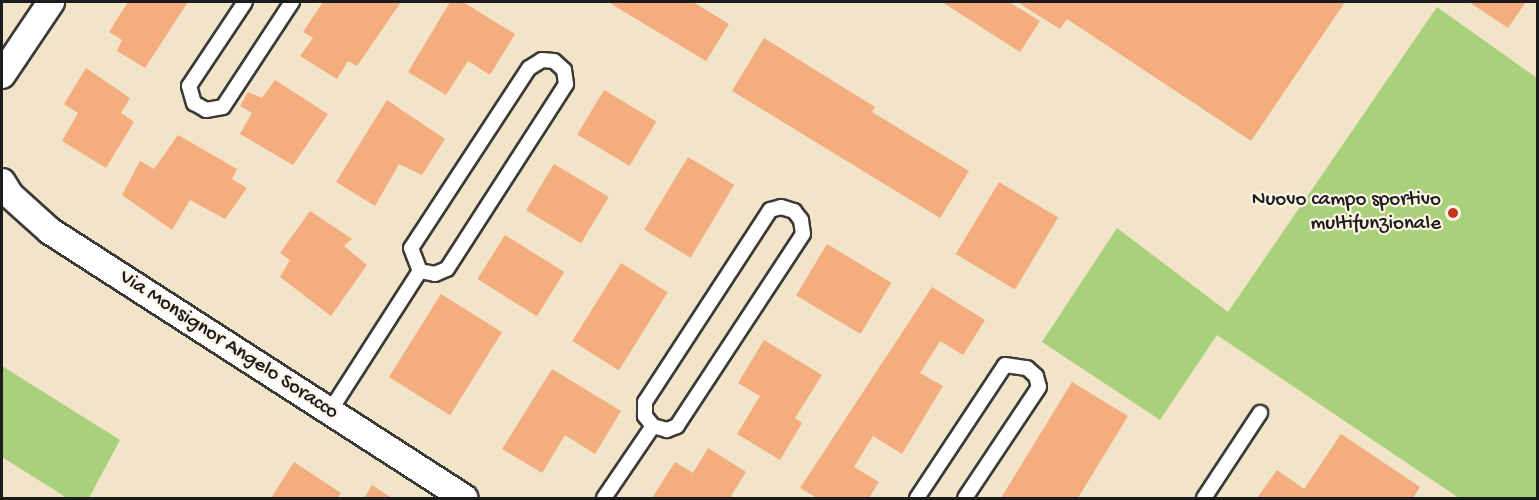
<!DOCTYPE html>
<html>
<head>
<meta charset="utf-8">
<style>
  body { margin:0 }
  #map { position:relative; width:1539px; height:500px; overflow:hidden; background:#f2e4c8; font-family:"Gochi Hand",sans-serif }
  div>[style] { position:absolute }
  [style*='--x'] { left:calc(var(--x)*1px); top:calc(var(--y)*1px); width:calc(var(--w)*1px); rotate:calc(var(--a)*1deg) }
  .green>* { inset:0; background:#a9d17b }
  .building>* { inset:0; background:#f4ad7e; transform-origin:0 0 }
  .roads { filter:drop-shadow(2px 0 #3c3a36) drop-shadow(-2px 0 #3c3a36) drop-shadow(0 2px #3c3a36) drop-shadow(0 -2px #3c3a36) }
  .lane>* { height:14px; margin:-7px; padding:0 7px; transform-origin:7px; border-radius:7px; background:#fff }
  .street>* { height:26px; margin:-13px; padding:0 13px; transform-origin:13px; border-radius:13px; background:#fff }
  .dots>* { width:16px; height:16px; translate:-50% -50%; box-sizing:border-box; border:3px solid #fcf5e5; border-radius:50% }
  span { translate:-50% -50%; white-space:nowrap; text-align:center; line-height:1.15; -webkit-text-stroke:4.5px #fcf5e5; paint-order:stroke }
  .poi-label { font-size:21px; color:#1c1c1c }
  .right { translate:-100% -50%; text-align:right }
  .street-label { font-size:21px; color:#1c1c1c }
  .frame { position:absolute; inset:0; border:3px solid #1c1c1c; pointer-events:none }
</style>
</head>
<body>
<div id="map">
  <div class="green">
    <div style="clip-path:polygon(1437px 7px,1537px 78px,1537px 498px,1459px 498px,1217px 335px,1160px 420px,1042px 342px,1117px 228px,1228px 312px)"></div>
    <div style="clip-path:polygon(2px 366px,120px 440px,89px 498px,67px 498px,2px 457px)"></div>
  </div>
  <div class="building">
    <div style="clip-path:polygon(128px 2px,188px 2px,145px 68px,117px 51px,122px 40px,109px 32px)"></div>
    <div style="clip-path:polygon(323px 2px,401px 2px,357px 66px,348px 61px,337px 79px,300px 56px,313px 38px,303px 32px)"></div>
    <div style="clip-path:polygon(450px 2px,463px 2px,515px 34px,490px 75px,468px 61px,446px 95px,408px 72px)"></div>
    <div style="clip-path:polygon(608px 2px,693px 2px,729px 24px,706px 61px)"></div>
    <div style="clip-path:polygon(942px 2px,1009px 2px,1040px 21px,1020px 52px)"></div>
    <div style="clip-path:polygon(1017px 2px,1345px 2px,1251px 141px,1067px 19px,1060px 29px)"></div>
    <div style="clip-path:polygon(1469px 2px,1526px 2px,1508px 28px)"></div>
    <div style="clip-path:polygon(764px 38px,875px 107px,872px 112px,969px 171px,940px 218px,732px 91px)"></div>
    <div style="clip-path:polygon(86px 68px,130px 98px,121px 113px,134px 122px,106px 168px,62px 141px,78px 113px,64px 104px)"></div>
    <div style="clip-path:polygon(275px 80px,328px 114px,293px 165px,240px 134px,252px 113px,240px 106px,248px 92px,262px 98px)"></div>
    <div style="left:604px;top:90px;width:61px;height:52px;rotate:31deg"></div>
    <div style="clip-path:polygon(387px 100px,445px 139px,422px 175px,399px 164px,375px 206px,336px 182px)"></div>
    <div style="clip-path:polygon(178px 135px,237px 169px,232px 179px,247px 188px,225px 219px,190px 200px,172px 230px,122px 195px,140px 161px,154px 169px)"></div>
    <div style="left:688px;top:157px;width:54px;height:85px;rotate:31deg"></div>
    <div style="left:554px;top:164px;width:64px;height:54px;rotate:31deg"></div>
    <div style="left:999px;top:182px;width:69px;height:84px;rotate:31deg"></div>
    <div style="clip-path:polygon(310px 211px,352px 239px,344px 246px,367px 265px,331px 316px,280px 277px,290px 260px,280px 253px)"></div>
    <div style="left:505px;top:235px;width:70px;height:52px;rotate:32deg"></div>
    <div style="left:827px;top:244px;width:75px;height:60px;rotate:31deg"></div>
    <div style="left:621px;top:263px;width:55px;height:92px;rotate:32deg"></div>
    <div style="clip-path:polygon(932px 287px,985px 320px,963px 355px,940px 341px,920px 373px,943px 386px,902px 454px,873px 436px,854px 467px,879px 482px,869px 498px,817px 498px,800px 488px)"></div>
    <div style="left:441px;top:294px;width:72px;height:98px;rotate:32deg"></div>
    <div style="clip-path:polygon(764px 340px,822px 375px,795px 418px,802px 423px,780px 460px,737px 434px,760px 396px,738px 383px)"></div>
    <div style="clip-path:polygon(552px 369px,621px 411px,595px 454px,565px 435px,542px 473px,502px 449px)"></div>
    <div style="clip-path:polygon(1072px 382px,1128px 416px,1078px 498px,1001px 498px)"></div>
    <div style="clip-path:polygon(1341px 434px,1420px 487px,1413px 498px,1257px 498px,1277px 470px,1304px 489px)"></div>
    <div style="clip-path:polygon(708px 448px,746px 472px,731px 496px,734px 498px,652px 498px,675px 462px,693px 473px)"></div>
    <div style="clip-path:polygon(294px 462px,341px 493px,338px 498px,271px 498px)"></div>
    <div style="clip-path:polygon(372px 485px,392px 498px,364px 498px)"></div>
  </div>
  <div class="roads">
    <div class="lane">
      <div style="--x:245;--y:2;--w:101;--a:123.7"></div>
      <div style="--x:189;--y:86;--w:18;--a:74"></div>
      <div style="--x:194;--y:103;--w:14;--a:30"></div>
      <div style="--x:206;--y:110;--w:17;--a:-10"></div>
      <div style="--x:223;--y:107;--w:126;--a:-56.7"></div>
      <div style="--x:781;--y:207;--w:14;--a:17"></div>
      <div style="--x:794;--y:211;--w:11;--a:52"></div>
      <div style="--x:801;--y:220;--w:14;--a:82"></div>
      <div style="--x:803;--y:234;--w:230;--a:123.3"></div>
      <div style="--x:677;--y:426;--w:11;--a:158"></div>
      <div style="--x:667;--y:430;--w:15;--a:-164"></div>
      <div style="--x:653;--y:426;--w:13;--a:-129"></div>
      <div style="--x:645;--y:416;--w:14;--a:-90"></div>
      <div style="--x:645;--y:402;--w:229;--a:-56.9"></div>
      <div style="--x:770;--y:210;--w:11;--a:-15"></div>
      <div style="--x:330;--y:411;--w:166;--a:-57.3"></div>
      <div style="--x:420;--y:271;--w:15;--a:11"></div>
      <div style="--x:435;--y:274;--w:13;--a:-23"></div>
      <div style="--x:447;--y:269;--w:220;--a:-57.2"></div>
      <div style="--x:566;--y:84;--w:14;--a:-98"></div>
      <div style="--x:564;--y:70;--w:13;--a:-138"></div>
      <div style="--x:554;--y:61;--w:12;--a:-175"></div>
      <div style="--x:542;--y:60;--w:15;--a:148"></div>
      <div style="--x:529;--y:68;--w:215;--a:123.2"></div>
      <div style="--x:411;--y:248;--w:25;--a:69"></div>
      <div style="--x:604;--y:498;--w:87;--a:-55.8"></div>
      <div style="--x:917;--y:498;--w:159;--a:-56.5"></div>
      <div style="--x:1005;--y:365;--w:22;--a:8"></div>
      <div style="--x:1027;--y:368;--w:12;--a:42"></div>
      <div style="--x:1036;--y:376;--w:11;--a:75"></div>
      <div style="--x:1039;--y:387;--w:133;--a:123.7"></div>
      <div style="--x:1204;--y:498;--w:102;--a:-56.6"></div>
    </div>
    <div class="street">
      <div style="--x:2;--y:75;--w:88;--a:-56.1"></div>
      <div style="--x:2;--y:182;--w:15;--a:58"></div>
      <div style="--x:10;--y:195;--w:54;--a:42"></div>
      <div style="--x:50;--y:231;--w:493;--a:32.8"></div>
    </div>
  </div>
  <div class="dots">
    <div style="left:1453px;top:213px;background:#c8321e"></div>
  </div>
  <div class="poi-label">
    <span class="right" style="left:1441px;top:213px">Nuovo campo sportivo<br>multifunzionale</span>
  </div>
  <div class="street-label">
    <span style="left:228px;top:346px;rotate:33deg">Via Monsignor Angelo Soracco</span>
  </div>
  <div class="frame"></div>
</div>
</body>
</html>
